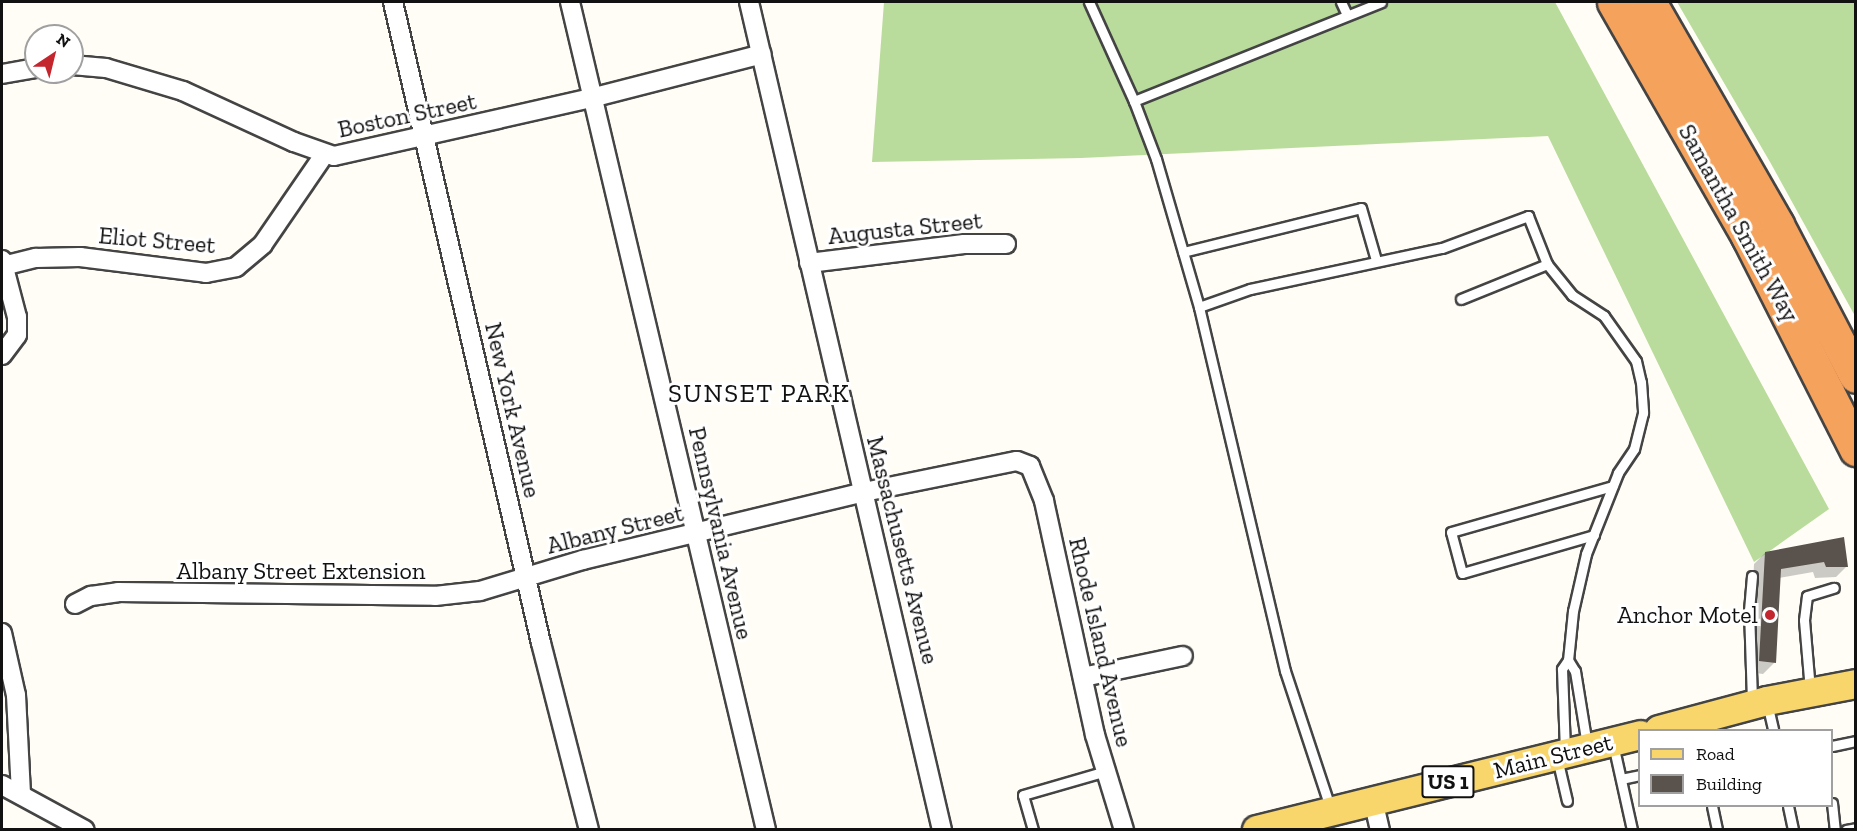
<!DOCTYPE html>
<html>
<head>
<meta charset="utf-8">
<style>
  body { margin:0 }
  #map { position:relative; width:1857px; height:831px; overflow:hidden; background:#fffdf5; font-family:"Zilla Slab",serif }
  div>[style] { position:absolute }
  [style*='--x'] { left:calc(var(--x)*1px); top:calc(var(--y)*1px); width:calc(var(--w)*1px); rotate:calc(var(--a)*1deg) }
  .forest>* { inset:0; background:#b9dc9c }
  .shadow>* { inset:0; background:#0003 }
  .building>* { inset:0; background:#5a524d }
  .roads { filter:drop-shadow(2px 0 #444) drop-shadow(-2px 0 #444) drop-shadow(0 2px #444) drop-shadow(0 -2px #444) }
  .lane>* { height:9px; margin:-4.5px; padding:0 4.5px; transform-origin:4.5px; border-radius:4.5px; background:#fff }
  .street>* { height:18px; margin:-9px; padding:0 9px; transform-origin:9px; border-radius:9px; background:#fff }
  .primary>* { height:28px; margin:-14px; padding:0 14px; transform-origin:14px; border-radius:14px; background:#f9d66b }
  .highway>* { height:33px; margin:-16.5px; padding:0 16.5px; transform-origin:16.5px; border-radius:16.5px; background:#f5a25d }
  .dots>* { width:16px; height:16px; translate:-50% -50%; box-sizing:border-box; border:3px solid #fff; border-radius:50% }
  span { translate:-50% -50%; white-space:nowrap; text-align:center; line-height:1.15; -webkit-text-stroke:6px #fff; paint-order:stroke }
  .shield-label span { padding:2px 4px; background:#fff; border:2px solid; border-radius:4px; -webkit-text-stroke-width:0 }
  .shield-label { font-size:22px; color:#111; font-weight:700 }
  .street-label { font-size:24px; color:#111 }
  .poi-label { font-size:24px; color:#111 }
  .right { translate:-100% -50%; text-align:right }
  .neighbourhood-label { font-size:26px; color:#111; letter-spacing:1.5px }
  .frame { position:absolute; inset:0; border:3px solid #111; pointer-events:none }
  .legend { position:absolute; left:1638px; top:729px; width:195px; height:78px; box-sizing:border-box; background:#fff; border:2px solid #a0a0a0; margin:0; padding:8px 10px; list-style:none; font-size:18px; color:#111 }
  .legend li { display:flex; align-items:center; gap:12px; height:30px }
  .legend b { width:30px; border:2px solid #a0a0a0 }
  .north { position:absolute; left:24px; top:24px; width:60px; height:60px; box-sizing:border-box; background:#fff; border:2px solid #a0a0a0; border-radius:50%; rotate:35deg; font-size:16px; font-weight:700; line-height:24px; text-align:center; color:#111 }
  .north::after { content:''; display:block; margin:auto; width:21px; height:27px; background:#c4262e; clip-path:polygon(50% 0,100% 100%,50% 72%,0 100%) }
</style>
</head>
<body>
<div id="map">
  <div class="forest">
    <div style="clip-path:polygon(884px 2px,1555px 2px,1829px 509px,1754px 562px,1548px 136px,1081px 158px,872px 162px)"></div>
    <div style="clip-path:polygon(1677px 2px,1855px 2px,1855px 316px,1770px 162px)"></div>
  </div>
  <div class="shadow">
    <div style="clip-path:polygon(1843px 538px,1847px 566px,1836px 577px,1815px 578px,1813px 572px,1779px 578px,1774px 663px,1763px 674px,1748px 672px,1754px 564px,1765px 553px)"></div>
  </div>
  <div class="building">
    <div style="clip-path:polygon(1844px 537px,1848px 567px,1826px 567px,1824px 562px,1781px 569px,1776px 663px,1759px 661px,1765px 552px)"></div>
  </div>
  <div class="roads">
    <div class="lane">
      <div style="--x:1089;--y:2;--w:109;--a:65.6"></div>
      <div style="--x:1341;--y:2;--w:14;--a:65"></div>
      <div style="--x:1183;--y:252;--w:183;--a:-13.9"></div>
      <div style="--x:1361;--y:208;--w:54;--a:73.9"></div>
      <div style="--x:1461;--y:299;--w:93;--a:-22.1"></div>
      <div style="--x:1199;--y:307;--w:154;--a:-106.2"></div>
      <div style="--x:1156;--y:159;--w:62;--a:-110.8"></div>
      <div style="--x:1134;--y:101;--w:266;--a:-21.8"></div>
      <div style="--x:1594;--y:535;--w:137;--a:163.9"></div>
      <div style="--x:1462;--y:573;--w:42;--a:-105"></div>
      <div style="--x:1451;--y:532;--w:168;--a:-15.9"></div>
      <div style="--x:1752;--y:576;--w:34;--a:95"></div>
      <div style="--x:1749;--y:610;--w:92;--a:88.1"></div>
      <div style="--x:1568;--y:660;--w:13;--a:58"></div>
      <div style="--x:1575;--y:671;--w:75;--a:80.8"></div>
      <div style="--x:1810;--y:690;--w:70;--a:-94.9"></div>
      <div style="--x:1804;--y:620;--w:24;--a:-83"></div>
      <div style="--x:1807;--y:596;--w:28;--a:-17"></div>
      <div style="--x:1767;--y:703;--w:28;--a:77"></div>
      <div style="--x:1613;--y:744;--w:88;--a:77.5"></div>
      <div style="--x:1832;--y:746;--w:25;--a:-12"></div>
      <div style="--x:1557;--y:758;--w:44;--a:76.9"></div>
      <div style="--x:1621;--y:779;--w:19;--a:-12"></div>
      <div style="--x:1832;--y:803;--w:27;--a:84"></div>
      <div style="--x:1712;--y:806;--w:25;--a:78"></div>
      <div style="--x:1788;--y:806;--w:25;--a:78"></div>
      <div style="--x:1331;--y:810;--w:146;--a:-108.3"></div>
      <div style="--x:1285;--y:671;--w:374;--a:-103.3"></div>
      <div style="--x:1199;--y:307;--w:54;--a:-19.4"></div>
      <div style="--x:1250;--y:289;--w:196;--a:-12.1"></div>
      <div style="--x:1442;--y:248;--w:92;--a:-20.4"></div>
      <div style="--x:1528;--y:216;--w:52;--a:68.4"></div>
      <div style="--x:1547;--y:264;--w:40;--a:51"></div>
      <div style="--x:1572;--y:295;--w:38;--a:33"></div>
      <div style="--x:1604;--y:316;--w:55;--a:54.6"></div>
      <div style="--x:1636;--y:361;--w:22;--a:77"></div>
      <div style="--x:1641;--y:382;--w:31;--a:86"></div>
      <div style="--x:1643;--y:413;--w:37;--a:104"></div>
      <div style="--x:1634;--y:449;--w:29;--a:124"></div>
      <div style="--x:1618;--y:473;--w:87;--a:111.6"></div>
      <div style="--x:1586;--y:554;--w:58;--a:102.8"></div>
      <div style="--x:1573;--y:611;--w:49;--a:95.8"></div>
      <div style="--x:1568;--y:660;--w:11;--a:124"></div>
      <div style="--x:1562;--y:669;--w:82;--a:87.9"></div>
      <div style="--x:1033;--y:830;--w:36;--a:-106"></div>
      <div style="--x:1023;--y:795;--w:86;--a:-16.1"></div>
      <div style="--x:1846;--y:830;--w:10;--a:-11"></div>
    </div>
    <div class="street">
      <div style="--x:393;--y:2;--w:658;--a:77"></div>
      <div style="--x:541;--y:643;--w:193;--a:75.6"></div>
      <div style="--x:570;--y:2;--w:851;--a:76.68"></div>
      <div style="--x:749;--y:2;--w:850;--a:76.88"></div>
      <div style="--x:72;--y:65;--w:34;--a:5"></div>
      <div style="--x:106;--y:68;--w:80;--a:16.6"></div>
      <div style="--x:183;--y:91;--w:122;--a:24.7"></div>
      <div style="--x:294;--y:142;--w:42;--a:19.3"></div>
      <div style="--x:334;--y:156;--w:268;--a:-12.7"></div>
      <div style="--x:595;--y:97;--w:172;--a:-14.4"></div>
      <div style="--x:2;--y:74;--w:35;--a:-10"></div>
      <div style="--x:2;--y:260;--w:59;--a:75.3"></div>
      <div style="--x:17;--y:317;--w:18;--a:90"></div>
      <div style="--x:17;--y:335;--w:25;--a:127"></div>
      <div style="--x:809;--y:263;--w:156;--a:-7"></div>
      <div style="--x:964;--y:244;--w:42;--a:0"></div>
      <div style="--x:3;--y:266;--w:34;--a:-14"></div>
      <div style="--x:36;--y:258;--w:44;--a:-1.3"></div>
      <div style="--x:80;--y:257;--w:127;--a:7.2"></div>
      <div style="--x:206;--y:273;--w:31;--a:-11"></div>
      <div style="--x:236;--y:267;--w:35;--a:-40"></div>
      <div style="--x:263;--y:244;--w:108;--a:-55.6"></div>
      <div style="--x:75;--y:604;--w:18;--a:-27"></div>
      <div style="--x:91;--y:596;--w:27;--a:-8"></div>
      <div style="--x:118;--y:592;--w:317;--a:0.7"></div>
      <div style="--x:435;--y:596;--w:45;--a:-6.3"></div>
      <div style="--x:480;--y:591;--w:108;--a:-16.8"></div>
      <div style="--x:583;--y:560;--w:289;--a:-13.6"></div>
      <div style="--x:864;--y:492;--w:156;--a:-11.5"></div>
      <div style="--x:1017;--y:461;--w:14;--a:21"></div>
      <div style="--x:1030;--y:466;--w:38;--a:68"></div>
      <div style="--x:1044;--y:501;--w:239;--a:77.7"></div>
      <div style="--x:1095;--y:735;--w:99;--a:73"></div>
      <div style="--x:2;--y:633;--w:64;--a:77.3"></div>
      <div style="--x:16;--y:695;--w:100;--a:87.1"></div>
      <div style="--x:1083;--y:677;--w:102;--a:-11.9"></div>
      <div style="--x:2;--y:785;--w:94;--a:28.5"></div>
      <div style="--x:1373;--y:800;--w:31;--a:77"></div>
    </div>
    <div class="primary">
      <div style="--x:1659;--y:730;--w:112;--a:-15"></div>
      <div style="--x:1767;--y:701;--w:91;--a:-10.8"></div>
      <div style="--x:1257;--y:830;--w:395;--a:-13.9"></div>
    </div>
    <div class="highway">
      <div style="--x:1614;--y:2;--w:270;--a:60.2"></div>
      <div style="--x:1748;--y:236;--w:239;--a:63.1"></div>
      <div style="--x:1649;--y:2;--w:257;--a:60.1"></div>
      <div style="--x:1777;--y:225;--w:170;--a:62.4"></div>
    </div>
  </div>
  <div class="dots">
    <div style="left:1770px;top:615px;background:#c4262e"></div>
  </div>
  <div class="shield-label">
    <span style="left:1448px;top:782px">US 1</span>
  </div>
  <div class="street-label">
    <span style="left:407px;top:115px;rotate:-12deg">Boston Street</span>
    <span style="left:1739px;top:223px;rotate:61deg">Samantha Smith Way</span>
    <span style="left:905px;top:228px;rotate:-6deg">Augusta Street</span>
    <span style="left:157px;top:240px;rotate:5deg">Eliot Street</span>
    <span style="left:513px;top:410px;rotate:77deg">New York Avenue</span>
    <span style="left:615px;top:529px;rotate:-14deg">Albany Street</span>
    <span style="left:721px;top:533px;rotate:77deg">Pennsylvania Avenue</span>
    <span style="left:903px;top:550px;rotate:76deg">Massachusetts Avenue</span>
    <span style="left:301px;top:571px">Albany Street Extension</span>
    <span style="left:1101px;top:642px;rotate:77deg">Rhode Island Avenue</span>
    <span style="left:1553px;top:756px;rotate:-14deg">Main Street</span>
  </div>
  <div class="poi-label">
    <span class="right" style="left:1758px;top:615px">Anchor Motel</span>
  </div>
  <div class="neighbourhood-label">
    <span style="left:759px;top:394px">SUNSET PARK</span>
  </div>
  <div class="frame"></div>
  <ul class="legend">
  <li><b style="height:8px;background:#f9d66b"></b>Road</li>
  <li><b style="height:16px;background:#5a524d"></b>Building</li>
  </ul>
  <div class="north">N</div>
</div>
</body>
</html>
